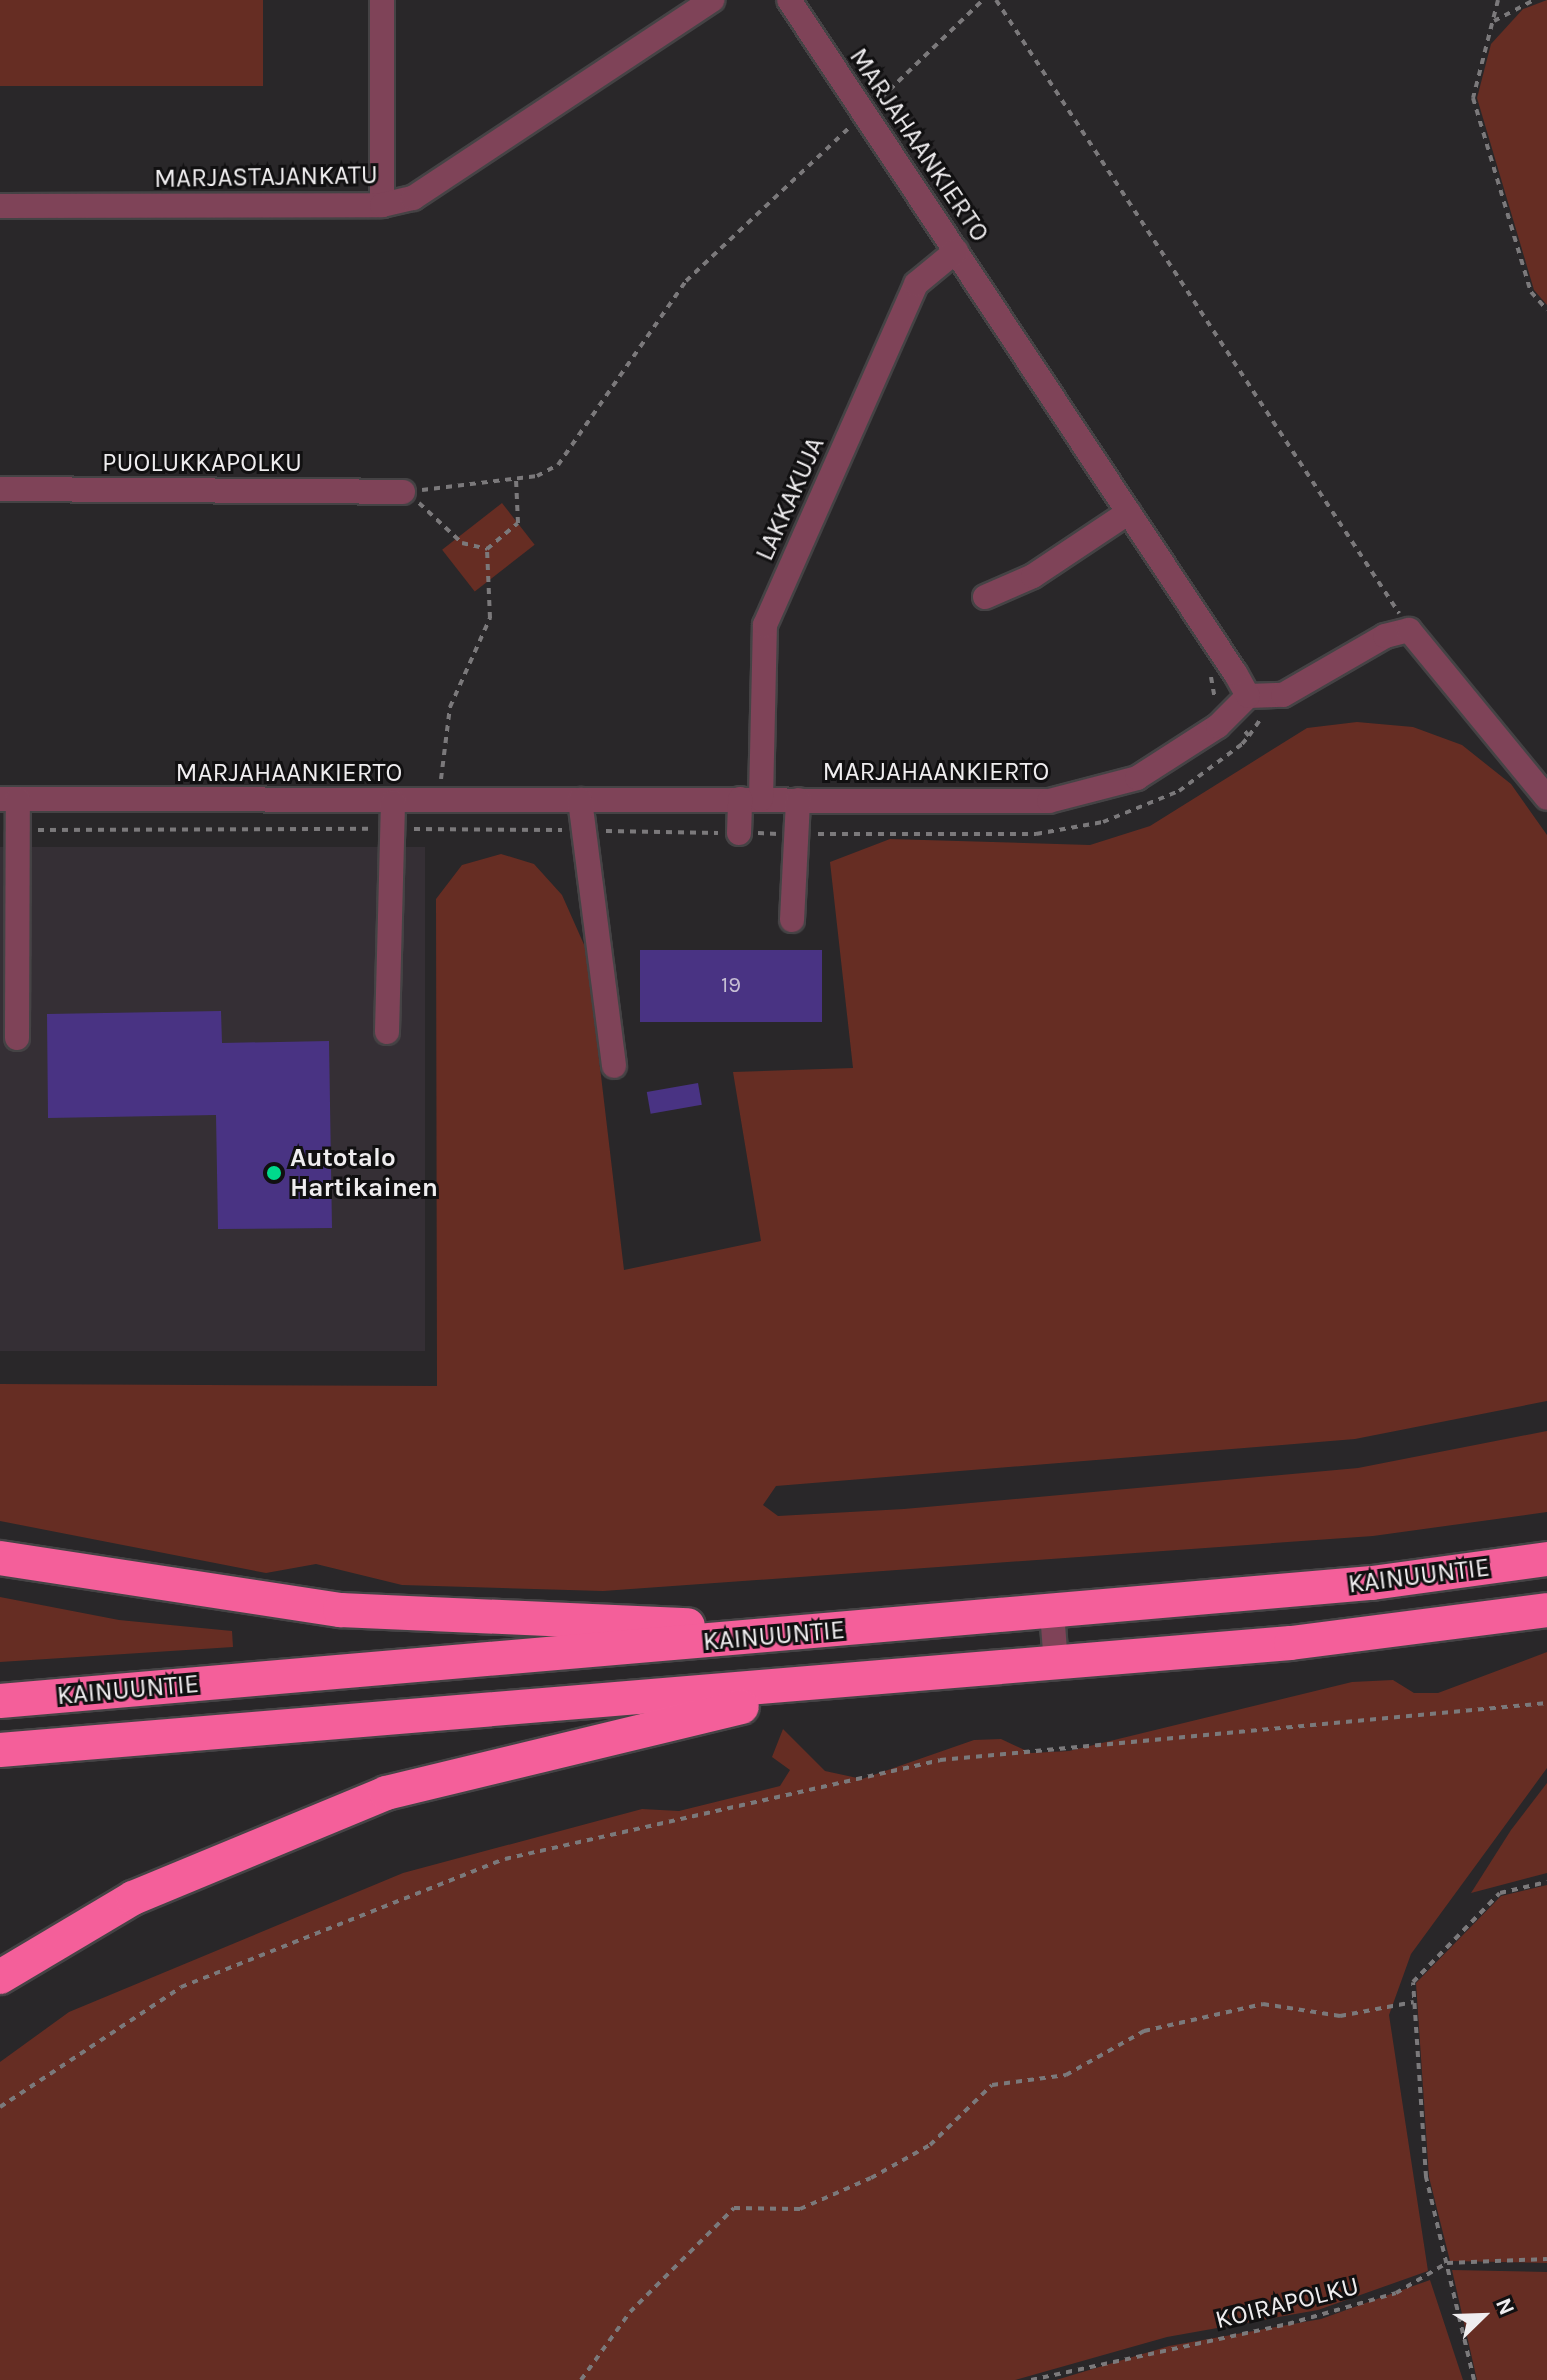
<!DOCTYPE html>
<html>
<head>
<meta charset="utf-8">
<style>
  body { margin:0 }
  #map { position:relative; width:1547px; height:2380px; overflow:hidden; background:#292729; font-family:Karla,sans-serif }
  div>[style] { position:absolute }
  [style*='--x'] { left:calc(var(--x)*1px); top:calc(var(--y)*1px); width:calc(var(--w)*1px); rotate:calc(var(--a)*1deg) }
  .built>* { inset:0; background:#352f35; transform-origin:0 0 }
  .green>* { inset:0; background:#662d23; transform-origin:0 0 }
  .building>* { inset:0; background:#493383; transform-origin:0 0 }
  .path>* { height:4px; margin-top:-2px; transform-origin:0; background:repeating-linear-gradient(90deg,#7b797b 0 6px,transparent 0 12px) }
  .roads { filter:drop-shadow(2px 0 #454345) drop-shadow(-2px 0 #454345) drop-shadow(0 2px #454345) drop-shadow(0 -2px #454345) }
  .minor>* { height:24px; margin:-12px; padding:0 12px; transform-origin:12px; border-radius:12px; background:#7f4358 }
  .highway>* { height:34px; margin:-17px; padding:0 17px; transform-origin:17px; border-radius:17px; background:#f45f9a }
  .dots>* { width:22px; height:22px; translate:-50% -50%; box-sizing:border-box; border:4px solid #111011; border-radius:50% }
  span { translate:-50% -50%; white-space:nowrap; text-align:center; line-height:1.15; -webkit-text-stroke:6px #111011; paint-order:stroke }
  .number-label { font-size:22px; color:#c6bed4 }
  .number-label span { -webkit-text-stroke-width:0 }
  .street-label { font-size:26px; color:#efedef }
  .poi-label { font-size:26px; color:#efedef; font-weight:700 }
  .left { translate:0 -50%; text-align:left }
  .north { position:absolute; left:1443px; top:2276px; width:80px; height:80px; -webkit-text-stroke:6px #111011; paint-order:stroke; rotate:67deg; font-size:22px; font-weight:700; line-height:32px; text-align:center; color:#efedef }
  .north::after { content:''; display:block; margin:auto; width:28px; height:36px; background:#efedef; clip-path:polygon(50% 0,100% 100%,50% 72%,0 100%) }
</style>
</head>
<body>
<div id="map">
  <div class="built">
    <div style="left:0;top:847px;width:425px;height:504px"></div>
  </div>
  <div class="green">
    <div style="left:0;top:0;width:263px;height:86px"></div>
    <div style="clip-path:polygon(1547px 0,1547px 305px,1534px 290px,1477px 98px,1491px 44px,1523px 9px)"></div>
    <div style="left:502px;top:503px;width:53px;height:76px;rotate:52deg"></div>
    <div style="clip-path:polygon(1357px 722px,1413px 727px,1462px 745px,1511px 784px,1547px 835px,1547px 1401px,1355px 1439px,776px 1486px,763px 1505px,778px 1516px,904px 1509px,1358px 1468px,1547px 1431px,1547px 1512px,1373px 1536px,603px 1591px,402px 1585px,316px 1564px,266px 1573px,0 1521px,0 1384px,437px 1386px,436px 899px,462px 865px,501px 854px,534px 864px,562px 895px,586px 949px,624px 1270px,761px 1241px,733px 1072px,853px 1068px,830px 862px,890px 839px,1090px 845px,1150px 826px,1307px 728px)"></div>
    <div style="clip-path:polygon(0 1597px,119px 1620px,232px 1631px,233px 1647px,0 1662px)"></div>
    <div style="clip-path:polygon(1547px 1652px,1547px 1768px,1411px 1954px,1389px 2015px,1428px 2271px,1318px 2310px,1167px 2337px,1015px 2380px,0 2380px,0 2062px,69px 2012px,403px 1873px,642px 1809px,679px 1811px,780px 1786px,790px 1770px,772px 1757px,783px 1729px,825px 1771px,862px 1779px,974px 1740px,1001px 1739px,1031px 1753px,1069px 1751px,1352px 1682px,1393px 1680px,1414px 1693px,1438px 1693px)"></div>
    <div style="clip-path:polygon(1547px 1783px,1547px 1873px,1471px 1893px,1511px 1830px)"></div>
    <div style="clip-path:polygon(1547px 1885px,1547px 2263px,1450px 2261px,1429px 2177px,1416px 1983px,1501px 1896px)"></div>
    <div style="clip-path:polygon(1452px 2270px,1547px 2272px,1547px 2380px,1477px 2380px)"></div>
    <div style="clip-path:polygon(1430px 2280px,1463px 2380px,1056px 2380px,1169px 2346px,1321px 2319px)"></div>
  </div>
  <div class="building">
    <div style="left:640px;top:950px;width:182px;height:72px"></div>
    <div style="clip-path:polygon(221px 1011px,222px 1043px,329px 1041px,332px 1228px,218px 1229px,216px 1115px,48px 1118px,47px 1014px)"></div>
    <div style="left:698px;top:1083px;width:22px;height:52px;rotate:80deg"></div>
  </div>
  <div class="path">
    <div style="--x:996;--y:0;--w:734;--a:56.68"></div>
    <div style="--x:1498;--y:0;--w:101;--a:104.3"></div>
    <div style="--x:1473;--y:98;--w:202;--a:73.4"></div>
    <div style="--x:1531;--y:292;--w:24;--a:48"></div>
    <div style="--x:1494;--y:21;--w:45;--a:-27.7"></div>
    <div style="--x:881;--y:98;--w:141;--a:-43.9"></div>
    <div style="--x:422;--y:490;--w:116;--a:-6.9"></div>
    <div style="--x:537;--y:476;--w:24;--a:-28"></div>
    <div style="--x:558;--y:465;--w:224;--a:-55.2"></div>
    <div style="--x:686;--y:281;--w:222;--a:-43.2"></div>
    <div style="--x:419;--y:503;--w:59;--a:42.9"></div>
    <div style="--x:462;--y:543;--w:26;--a:13"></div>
    <div style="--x:487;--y:549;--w:40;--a:-40"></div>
    <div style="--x:518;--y:523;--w:44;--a:-92.6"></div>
    <div style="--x:1211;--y:677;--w:22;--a:80"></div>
    <div style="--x:1249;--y:736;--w:22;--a:-56"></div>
    <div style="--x:441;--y:779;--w:73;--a:-82.9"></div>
    <div style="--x:450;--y:707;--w:98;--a:-65.8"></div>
    <div style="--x:490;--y:618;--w:69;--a:-92.5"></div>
    <div style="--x:414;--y:829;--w:148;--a:0.4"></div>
    <div style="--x:38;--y:830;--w:336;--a:-0.2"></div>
    <div style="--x:606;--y:831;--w:112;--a:1"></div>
    <div style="--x:758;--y:833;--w:20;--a:3"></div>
    <div style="--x:818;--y:834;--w:218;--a:0"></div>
    <div style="--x:1036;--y:834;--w:68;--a:-10.2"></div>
    <div style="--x:1103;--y:822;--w:82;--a:-22.2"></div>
    <div style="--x:1179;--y:791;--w:79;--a:-36.7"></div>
    <div style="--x:1242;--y:744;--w:11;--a:-49"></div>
    <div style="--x:1249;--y:736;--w:9;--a:-131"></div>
    <div style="--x:0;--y:2107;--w:217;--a:-33.5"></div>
    <div style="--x:181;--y:1987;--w:348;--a:-21.6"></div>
    <div style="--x:505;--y:1859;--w:446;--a:-12.8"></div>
    <div style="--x:940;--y:1760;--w:610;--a:-5.36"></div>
    <div style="--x:581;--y:2380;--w:84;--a:-54.2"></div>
    <div style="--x:630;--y:2312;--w:147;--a:-45"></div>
    <div style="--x:734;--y:2208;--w:66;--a:0.9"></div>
    <div style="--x:800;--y:2209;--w:77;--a:-23.6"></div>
    <div style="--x:871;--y:2178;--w:68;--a:-29.2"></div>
    <div style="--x:930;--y:2145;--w:86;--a:-44.1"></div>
    <div style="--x:992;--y:2085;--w:75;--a:-7.7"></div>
    <div style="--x:1066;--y:2075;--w:90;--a:-29.4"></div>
    <div style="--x:1144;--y:2031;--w:122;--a:-12.8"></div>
    <div style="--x:1263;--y:2004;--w:78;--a:8.9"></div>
    <div style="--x:1340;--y:2016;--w:75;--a:-10.7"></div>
    <div style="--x:1031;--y:2380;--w:263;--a:-12.3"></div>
    <div style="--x:1288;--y:2324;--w:112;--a:-16"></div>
    <div style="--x:1396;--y:2293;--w:59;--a:-30.5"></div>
    <div style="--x:1447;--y:2263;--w:100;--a:-2.3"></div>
    <div style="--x:1474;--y:2380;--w:209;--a:-103.3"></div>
    <div style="--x:1426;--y:2177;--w:195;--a:-93.8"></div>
    <div style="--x:1413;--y:1982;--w:124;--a:-45.7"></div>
    <div style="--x:1500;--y:1893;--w:48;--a:-13.2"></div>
  </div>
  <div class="roads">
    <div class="minor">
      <div style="--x:382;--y:205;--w:205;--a:-90"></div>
      <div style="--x:0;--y:206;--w:382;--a:-0.1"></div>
      <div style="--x:382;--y:205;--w:32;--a:-13"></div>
      <div style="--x:413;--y:198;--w:359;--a:-33.5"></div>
      <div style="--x:0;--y:489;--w:403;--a:0.4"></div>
      <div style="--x:985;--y:597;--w:52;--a:-23.6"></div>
      <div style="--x:1033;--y:576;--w:115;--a:-33.7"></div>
      <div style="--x:1248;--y:696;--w:35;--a:-2"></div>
      <div style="--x:1283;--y:695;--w:118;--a:-30"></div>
      <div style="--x:1385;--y:636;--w:25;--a:-14"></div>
      <div style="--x:1409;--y:630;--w:217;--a:50.6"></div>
      <div style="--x:0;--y:799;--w:1049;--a:0.11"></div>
      <div style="--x:1049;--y:801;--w:91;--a:-14.6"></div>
      <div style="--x:1137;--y:778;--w:96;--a:-32.7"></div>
      <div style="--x:1218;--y:726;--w:42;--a:-45"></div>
      <div style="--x:1248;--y:696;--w:26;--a:-119"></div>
      <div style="--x:1235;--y:673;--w:807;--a:-123.53"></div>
      <div style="--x:761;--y:799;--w:174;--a:-88.7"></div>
      <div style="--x:765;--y:625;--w:373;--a:-66.1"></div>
      <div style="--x:916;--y:284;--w:52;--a:-39.5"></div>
      <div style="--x:580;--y:800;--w:268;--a:82.7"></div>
      <div style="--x:739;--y:833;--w:34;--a:-88"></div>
      <div style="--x:792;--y:920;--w:120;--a:-87.1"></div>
      <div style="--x:387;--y:1032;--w:230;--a:-88.5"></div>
      <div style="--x:17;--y:1038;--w:239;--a:-89.8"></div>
      <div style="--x:1052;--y:1612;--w:52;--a:85.6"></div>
    </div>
    <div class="highway">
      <div style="--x:0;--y:1558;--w:344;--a:8.7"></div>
      <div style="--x:340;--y:1610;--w:348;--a:2.5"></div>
      <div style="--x:0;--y:1701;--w:1377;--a:-4.92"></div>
      <div style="--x:1372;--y:1583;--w:177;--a:-7.8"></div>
      <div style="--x:0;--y:1750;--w:1295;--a:-4.74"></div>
      <div style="--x:1291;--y:1643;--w:258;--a:-7.3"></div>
      <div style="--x:0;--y:1977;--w:155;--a:-30.7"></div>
      <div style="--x:133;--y:1898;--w:274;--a:-22.5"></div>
      <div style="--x:386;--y:1793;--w:366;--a:-13.6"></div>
    </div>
  </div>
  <div class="dots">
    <div style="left:274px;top:1173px;background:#00d98c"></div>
  </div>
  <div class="number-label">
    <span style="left:731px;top:986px">19</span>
  </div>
  <div class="street-label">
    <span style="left:919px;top:145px;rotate:56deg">MARJAHAANKIERTO</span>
    <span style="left:266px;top:177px;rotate:-1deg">MARJASTAJANKATU</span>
    <span style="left:202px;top:463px">PUOLUKKAPOLKU</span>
    <span style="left:790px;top:499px;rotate:-66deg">LAKKAKUJA</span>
    <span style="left:936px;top:772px">MARJAHAANKIERTO</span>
    <span style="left:289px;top:773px">MARJAHAANKIERTO</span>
    <span style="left:1419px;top:1576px;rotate:-7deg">KAINUUNTIE</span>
    <span style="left:774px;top:1636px;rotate:-5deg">KAINUUNTIE</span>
    <span style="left:128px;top:1690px;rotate:-5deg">KAINUUNTIE</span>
    <span style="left:1287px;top:2303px;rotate:-14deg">KOIRAPOLKU</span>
  </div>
  <div class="poi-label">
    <span class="left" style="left:290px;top:1173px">Autotalo<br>Hartikainen</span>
  </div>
  <div class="north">N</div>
</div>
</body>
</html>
